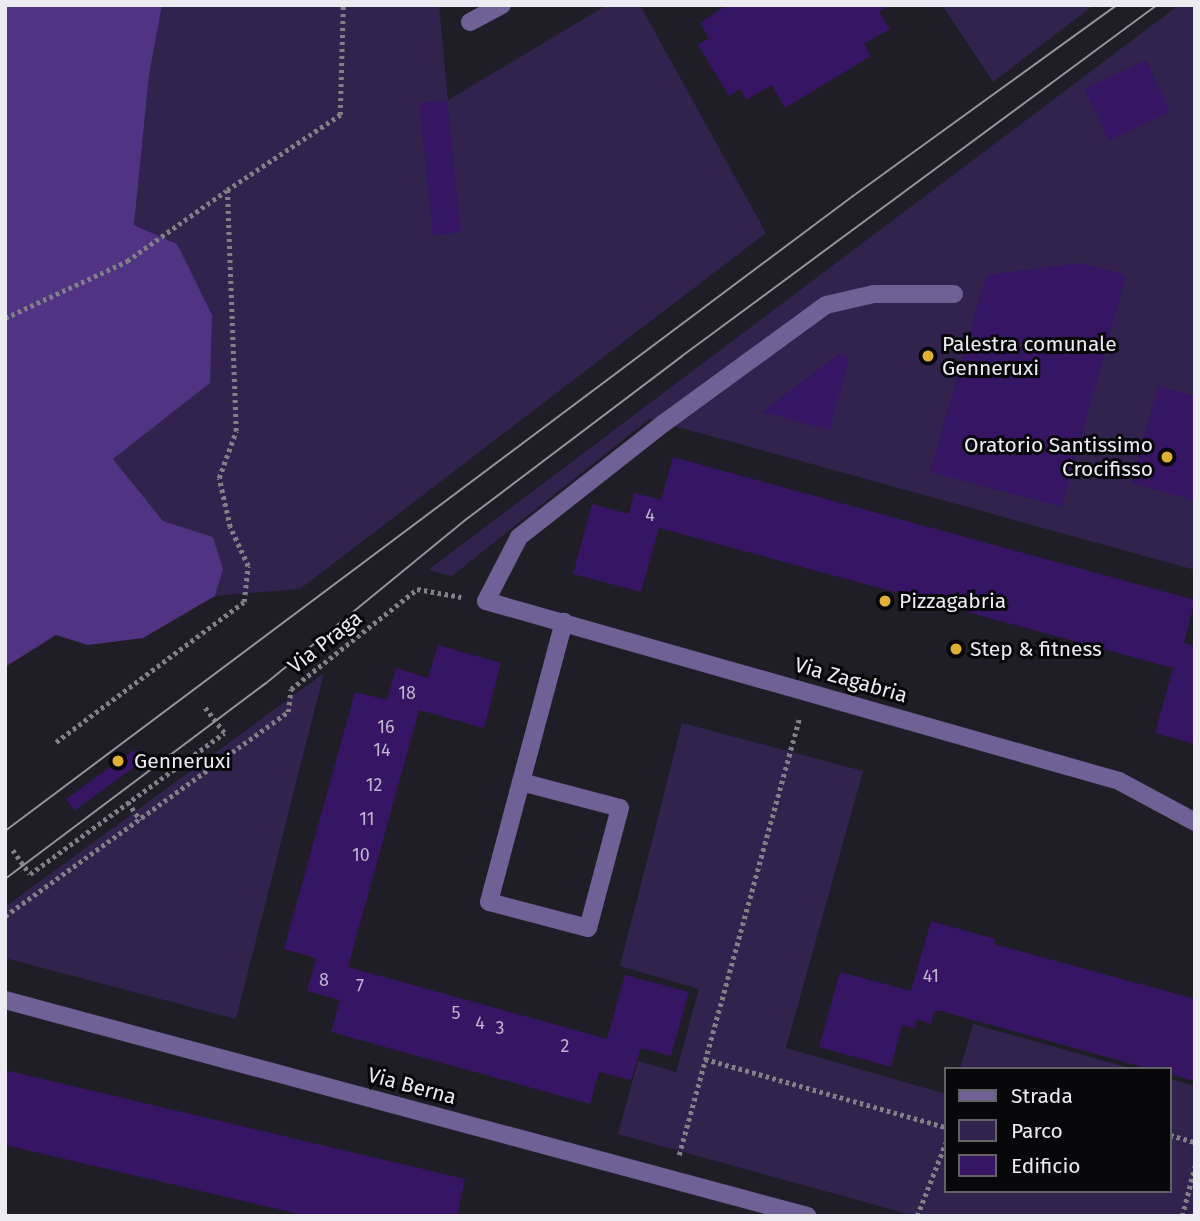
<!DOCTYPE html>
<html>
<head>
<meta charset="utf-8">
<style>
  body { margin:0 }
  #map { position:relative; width:1200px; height:1221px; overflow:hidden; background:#1f1d25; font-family:"Fira Sans",sans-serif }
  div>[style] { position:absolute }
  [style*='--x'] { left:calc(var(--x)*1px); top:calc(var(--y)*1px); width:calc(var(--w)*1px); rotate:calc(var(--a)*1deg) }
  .green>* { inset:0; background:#31234e }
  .forest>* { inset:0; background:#503483 }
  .building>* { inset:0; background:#361664; transform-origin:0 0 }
  .path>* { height:4.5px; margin-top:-2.25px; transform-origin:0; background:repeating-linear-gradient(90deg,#828087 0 3.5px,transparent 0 7px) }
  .service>* { height:18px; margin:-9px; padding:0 9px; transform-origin:9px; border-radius:9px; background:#6f6096 }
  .minor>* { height:18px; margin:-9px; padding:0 9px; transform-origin:9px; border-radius:9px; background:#6f6096 }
  .tram>* { height:2px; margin:-1px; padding:0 1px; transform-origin:1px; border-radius:1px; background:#95939a }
  .dots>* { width:19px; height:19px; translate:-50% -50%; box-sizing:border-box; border:4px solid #08080b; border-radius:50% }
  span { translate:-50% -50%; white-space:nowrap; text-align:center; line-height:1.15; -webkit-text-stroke:6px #08080b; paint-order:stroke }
  .number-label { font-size:18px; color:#beb6ce }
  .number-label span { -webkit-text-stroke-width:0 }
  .poi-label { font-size:21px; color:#ecebf1 }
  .left { translate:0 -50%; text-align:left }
  .right { translate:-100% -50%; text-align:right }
  .street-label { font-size:21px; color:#ecebf1 }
  .frame { position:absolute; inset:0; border:7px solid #ecebf1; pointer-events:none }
  .legend { position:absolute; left:944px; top:1067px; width:228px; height:126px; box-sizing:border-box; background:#08080b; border:2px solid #636367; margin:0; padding:9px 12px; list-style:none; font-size:21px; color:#ecebf1 }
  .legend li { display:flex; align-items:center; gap:14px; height:35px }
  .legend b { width:35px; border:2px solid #636367 }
</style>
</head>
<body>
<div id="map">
  <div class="green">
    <div style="clip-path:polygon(162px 5px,439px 5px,448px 100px,607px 5px,640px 5px,766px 233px,300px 589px,215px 596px,223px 569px,213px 537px,163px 521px,113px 459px,210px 383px,177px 244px,134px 225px,149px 75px)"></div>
    <div style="clip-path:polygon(942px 5px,1094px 5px,993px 82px)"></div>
    <div style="clip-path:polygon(1179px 5px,1195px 5px,1195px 570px,649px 419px,452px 576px,428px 570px)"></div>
    <div style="clip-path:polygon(324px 673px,236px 1019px,5px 958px,5px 907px)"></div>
    <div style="clip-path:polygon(682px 723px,863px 771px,786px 1048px,946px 1094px,946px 1191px,1170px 1191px,1170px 1079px,1195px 1086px,1195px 1216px,915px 1216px,618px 1134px,638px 1061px,676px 1072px,699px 989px,620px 966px)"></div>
    <div style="clip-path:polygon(973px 1024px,1133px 1069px,960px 1069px)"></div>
  </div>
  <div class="forest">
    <div style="clip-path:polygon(5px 5px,162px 5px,149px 75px,134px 225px,177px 244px,212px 315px,210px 383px,113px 459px,163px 521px,213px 537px,223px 569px,215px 596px,143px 638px,88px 645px,56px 635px,5px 667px)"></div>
  </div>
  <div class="building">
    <div style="clip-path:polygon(727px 5px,889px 5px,879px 12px,890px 29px,864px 44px,871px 56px,785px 108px,772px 85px,746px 100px,740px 89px,729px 96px,698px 45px,709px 38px,700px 23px)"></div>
    <div style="left:1146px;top:60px;width:57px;height:68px;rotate:65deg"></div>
    <div style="left:447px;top:100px;width:133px;height:28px;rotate:84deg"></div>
    <div style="clip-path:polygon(1081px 263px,1126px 275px,1062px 507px,930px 472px,986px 275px)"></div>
    <div style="clip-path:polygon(839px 354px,849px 357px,830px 430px,762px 412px)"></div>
    <div style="clip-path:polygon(1158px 386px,1195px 396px,1195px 501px,1132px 483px)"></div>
    <div style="clip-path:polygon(673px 457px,1195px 600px,1184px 643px,1195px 646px,1195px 744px,1155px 733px,1173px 668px,659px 528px,641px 592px,573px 574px,592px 504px,629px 514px,634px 493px,661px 500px)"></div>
    <div style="clip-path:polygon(438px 645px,501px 663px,484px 728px,419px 710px,348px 967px,607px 1039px,625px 975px,689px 992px,671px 1056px,641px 1048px,631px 1080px,599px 1072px,590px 1104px,331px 1032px,340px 1000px,307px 991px,316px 958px,284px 949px,355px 692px,387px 700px,396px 668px,428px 678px)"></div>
    <div style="left:134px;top:750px;width:14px;height:84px;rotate:54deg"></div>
    <div style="clip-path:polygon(931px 921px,995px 939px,994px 944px,1195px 999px,1195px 1081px,1170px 1074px,1170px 1069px,1150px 1069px,941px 1011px,934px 1011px,931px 1024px,917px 1019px,915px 1028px,902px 1025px,891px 1067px,819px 1047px,840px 972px,911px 991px)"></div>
    <div style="clip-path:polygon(5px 1070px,465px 1179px,457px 1216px,307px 1216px,5px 1145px)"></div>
  </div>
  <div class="path">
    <div style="--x:5;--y:318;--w:135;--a:-25"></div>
    <div style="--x:127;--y:261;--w:121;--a:-35.3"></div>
    <div style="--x:56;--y:742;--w:234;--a:-36.7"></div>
    <div style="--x:244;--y:602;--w:36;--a:-84"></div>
    <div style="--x:248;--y:566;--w:43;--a:-114.8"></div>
    <div style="--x:230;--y:527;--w:50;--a:-102.7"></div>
    <div style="--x:219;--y:478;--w:50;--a:-70.1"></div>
    <div style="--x:236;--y:431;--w:241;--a:-92.1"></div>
    <div style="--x:227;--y:190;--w:136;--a:-33.6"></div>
    <div style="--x:340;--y:115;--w:110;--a:-88.4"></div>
    <div style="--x:128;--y:802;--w:22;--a:56"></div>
    <div style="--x:13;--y:850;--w:29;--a:55"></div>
    <div style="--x:30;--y:874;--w:240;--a:-36"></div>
    <div style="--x:224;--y:733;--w:34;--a:-127"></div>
    <div style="--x:5;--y:916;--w:349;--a:-35.8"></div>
    <div style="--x:288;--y:712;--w:23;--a:-83"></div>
    <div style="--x:291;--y:689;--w:161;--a:-38.4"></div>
    <div style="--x:417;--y:589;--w:45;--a:10.3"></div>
    <div style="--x:705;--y:1059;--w:250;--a:15.8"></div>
    <div style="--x:1170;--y:1135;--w:26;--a:16"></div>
    <div style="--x:679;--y:1155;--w:453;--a:-74.6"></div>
    <div style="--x:917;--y:1216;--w:79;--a:-68.6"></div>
    <div style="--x:1182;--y:1216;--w:52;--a:-75.4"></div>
  </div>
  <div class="service">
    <div style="--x:486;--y:601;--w:72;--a:-62.7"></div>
    <div style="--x:519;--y:537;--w:184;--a:-38.2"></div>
    <div style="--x:664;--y:423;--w:200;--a:-36.1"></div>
    <div style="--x:826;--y:305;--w:49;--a:-12.9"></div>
    <div style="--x:874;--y:294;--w:80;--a:0"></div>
  </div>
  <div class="minor">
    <div style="--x:470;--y:22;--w:36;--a:-28"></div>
    <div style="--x:486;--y:601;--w:658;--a:15.87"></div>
    <div style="--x:1119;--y:781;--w:86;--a:28.3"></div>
    <div style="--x:521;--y:782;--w:102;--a:14.7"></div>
    <div style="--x:620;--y:808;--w:124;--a:104.9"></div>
    <div style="--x:588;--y:928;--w:102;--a:-165.3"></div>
    <div style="--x:489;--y:902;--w:124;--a:-75.1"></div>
    <div style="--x:521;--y:782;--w:166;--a:-75"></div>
    <div style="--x:5;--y:1000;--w:831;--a:15.07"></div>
  </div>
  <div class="tram">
    <div style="--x:5;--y:831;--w:1059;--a:-36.83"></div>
    <div style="--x:853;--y:196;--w:326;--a:-35.9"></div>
    <div style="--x:5;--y:879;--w:325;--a:-36.9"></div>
    <div style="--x:265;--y:684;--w:262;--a:-39.3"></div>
    <div style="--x:468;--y:518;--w:268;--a:-37.1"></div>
    <div style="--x:682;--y:356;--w:591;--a:-36.46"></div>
  </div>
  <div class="dots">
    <div style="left:928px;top:356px;background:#e0b034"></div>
    <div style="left:1167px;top:457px;background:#e0b034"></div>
    <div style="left:885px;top:601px;background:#e0b034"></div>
    <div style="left:956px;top:649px;background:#e0b034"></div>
    <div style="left:118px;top:761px;background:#e0b034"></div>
  </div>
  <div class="number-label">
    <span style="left:650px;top:515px">4</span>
    <span style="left:407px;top:693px">18</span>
    <span style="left:386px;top:727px">16</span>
    <span style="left:382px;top:750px">14</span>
    <span style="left:374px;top:785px">12</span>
    <span style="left:367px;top:819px">11</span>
    <span style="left:361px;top:855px">10</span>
    <span style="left:931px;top:976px">41</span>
    <span style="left:324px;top:980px">8</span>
    <span style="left:360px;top:986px">7</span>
    <span style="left:456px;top:1013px">5</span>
    <span style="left:480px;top:1023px">4</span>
    <span style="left:500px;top:1028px">3</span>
    <span style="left:565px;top:1046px">2</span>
  </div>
  <div class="poi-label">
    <span class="left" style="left:942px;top:356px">Palestra comunale<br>Genneruxi</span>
    <span class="right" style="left:1153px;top:457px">Oratorio Santissimo<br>Crocifisso</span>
    <span class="left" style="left:899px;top:601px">Pizzagabria</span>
    <span class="left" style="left:970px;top:649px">Step &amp; fitness</span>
    <span class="left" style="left:134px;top:761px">Genneruxi</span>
  </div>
  <div class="street-label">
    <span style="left:325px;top:642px;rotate:-38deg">Via Praga</span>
    <span style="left:851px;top:680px;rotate:16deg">Via Zagabria</span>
    <span style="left:412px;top:1086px;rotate:15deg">Via Berna</span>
  </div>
  <div class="frame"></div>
  <ul class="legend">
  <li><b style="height:9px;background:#6f6096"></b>Strada</li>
  <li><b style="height:19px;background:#31234e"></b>Parco</li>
  <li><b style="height:19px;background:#361664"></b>Edificio</li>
  </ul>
</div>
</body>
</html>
